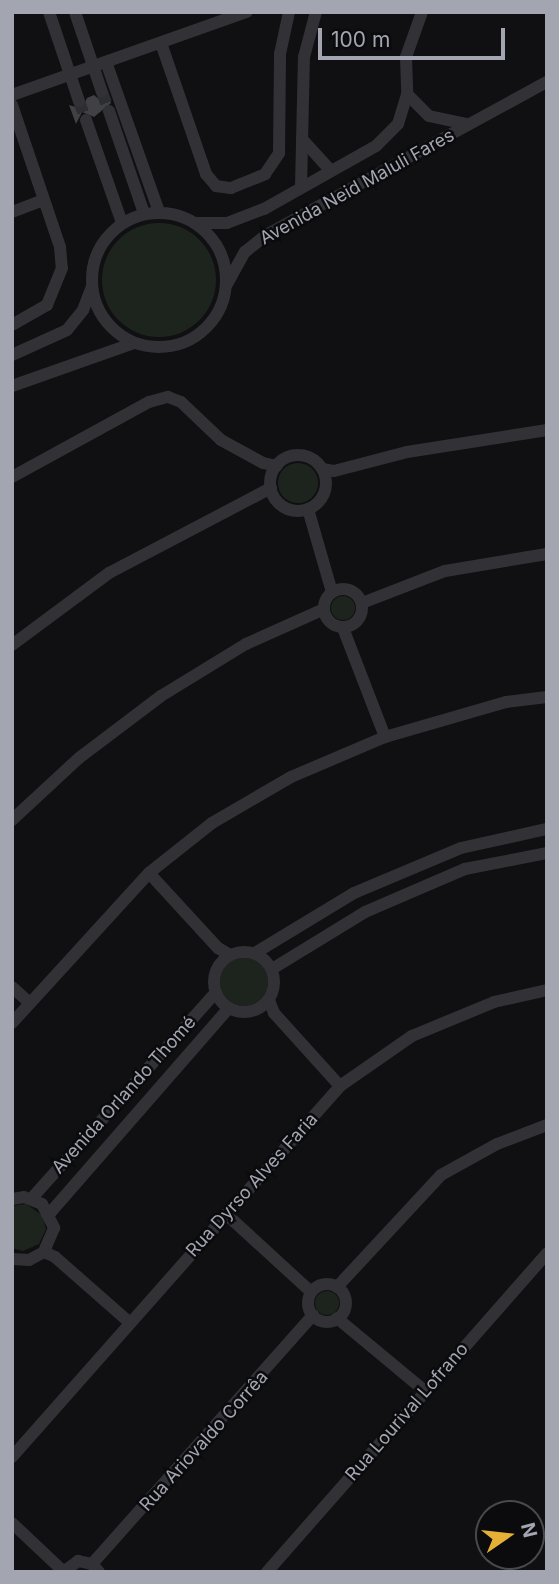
<!DOCTYPE html>
<html>
<head>
<meta charset="utf-8">
<style>
  body { margin:0 }
  #map { position:relative; width:559px; height:1584px; overflow:hidden; background:#101012; font-family:Inter,sans-serif }
  div>[style] { position:absolute }
  [style*='--x'] { left:calc(var(--x)*1px); top:calc(var(--y)*1px); width:calc(var(--w)*1px); rotate:calc(var(--a)*1deg) }
  .green>* { inset:0; background:#1d241e }
  .round { border-radius:50% }
  .building>* { inset:0; background:#404045 }
  .street-tunnel>* { height:12px; margin-top:-6px; transform-origin:0; background:repeating-linear-gradient(90deg,#2d2e32 0 12px,transparent 0 18px) }
  .street>* { height:12px; margin:-6px; padding:0 6px; transform-origin:6px; border-radius:6px; background:#323236 }
  .street>.ring { margin:-6px; padding:0; box-sizing:content-box; background:none; border:12px solid #323236; border-radius:50% }
  span { translate:-50% -50%; white-space:nowrap; text-align:center; line-height:1.15; -webkit-text-stroke:5px #0b0b0d; paint-order:stroke }
  .street-label { font-size:18px; color:#a3a6b1 }
  .frame { position:absolute; inset:0; border:14px solid #a3a6b1; pointer-events:none }
  .north { position:absolute; left:475px; top:1500px; width:70px; height:70px; box-sizing:border-box; background:#0b0b0d; border:2px solid #48494f; border-radius:50%; rotate:76deg; font-size:19px; font-weight:700; line-height:28px; text-align:center; color:#a3a6b1 }
  .north::after { content:''; display:block; margin:auto; width:24px; height:32px; background:#e4b136; clip-path:polygon(50% 0,100% 100%,50% 72%,0 100%) }
  .scale { position:absolute; left:318px; top:28px; width:187px; height:32px; box-sizing:border-box; border:4px solid #a3a6b1; border-top:0; padding-left:9px; font-size:21px; line-height:24px; white-space:nowrap; color:#a3a6b1; -webkit-text-stroke:5px #0b0b0d; paint-order:stroke }
</style>
</head>
<body>
<div id="map">
  <div class="green">
    <div class="round" style="left:102px;top:223px;width:114px;height:114px"></div>
    <div class="round" style="left:278px;top:463px;width:40px;height:40px"></div>
    <div class="round" style="left:331px;top:596px;width:24px;height:24px"></div>
    <div class="round" style="left:220px;top:958px;width:48px;height:48px"></div>
    <div style="clip-path:polygon(26px 1204px,42px 1215px,46px 1229px,39px 1244px,23px 1251px,12px 1248px,12px 1206px)"></div>
    <div class="round" style="left:315px;top:1291px;width:24px;height:24px"></div>
  </div>
  <div class="building">
    <div style="clip-path:polygon(94px 95px,101px 101px,109px 97px,111px 103px,94px 117px,82px 112px,76px 124px,69px 105px,82px 109px,87px 98px)"></div>
  </div>
  <div class="street-tunnel">
    <div style="--x:102;--y:92;--w:20;--a:70"></div>
    <div style="--x:79;--y:101;--w:20;--a:70"></div>
  </div>
  <div class="street">
    <div style="--x:49;--y:12;--w:94;--a:71.4"></div>
    <div style="--x:75;--y:12;--w:84;--a:71.4"></div>
    <div style="--x:422;--y:12;--w:48;--a:109.6"></div>
    <div style="--x:406;--y:57;--w:37;--a:88"></div>
    <div style="--x:407;--y:94;--w:31;--a:45"></div>
    <div style="--x:429;--y:116;--w:40;--a:12"></div>
    <div style="--x:161;--y:43;--w:139;--a:71"></div>
    <div style="--x:206;--y:174;--w:16;--a:50"></div>
    <div style="--x:216;--y:186;--w:15;--a:8"></div>
    <div style="--x:231;--y:188;--w:37;--a:-22"></div>
    <div style="--x:265;--y:174;--w:25;--a:-56"></div>
    <div style="--x:279;--y:153;--w:99;--a:-89.4"></div>
    <div style="--x:280;--y:54;--w:43;--a:-77.9"></div>
    <div style="--x:106;--y:62;--w:159;--a:70.5"></div>
    <div style="--x:12;--y:95;--w:249;--a:-19.5"></div>
    <div style="--x:12;--y:105;--w:150;--a:71.3"></div>
    <div style="--x:60;--y:247;--w:21;--a:85"></div>
    <div style="--x:62;--y:268;--w:40;--a:112"></div>
    <div style="--x:47;--y:305;--w:40;--a:150.3"></div>
    <div style="--x:109;--y:111;--w:108;--a:71.1"></div>
    <div style="--x:86;--y:120;--w:109;--a:70.7"></div>
    <div style="--x:302;--y:139;--w:43;--a:47.8"></div>
    <div style="--x:301;--y:187;--w:130;--a:-88.7"></div>
    <div style="--x:304;--y:57;--w:47;--a:-75.1"></div>
    <div style="--x:12;--y:212;--w:34;--a:-21"></div>
    <div class="ring" style="left:92px;top:213px;width:122px;height:122px"></div>
    <div style="--x:196;--y:223;--w:31;--a:0"></div>
    <div style="--x:227;--y:223;--w:40;--a:-21"></div>
    <div style="--x:264;--y:209;--w:129;--a:-29.4"></div>
    <div style="--x:376;--y:146;--w:31;--a:-45"></div>
    <div style="--x:398;--y:124;--w:31;--a:-73"></div>
    <div style="--x:227;--y:284;--w:37;--a:-61"></div>
    <div style="--x:245;--y:252;--w:27;--a:-39"></div>
    <div style="--x:266;--y:235;--w:320;--a:-28.6"></div>
    <div style="--x:12;--y:355;--w:60;--a:-24.4"></div>
    <div style="--x:67;--y:330;--w:26;--a:-51"></div>
    <div style="--x:83;--y:310;--w:25;--a:-69"></div>
    <div style="--x:12;--y:386;--w:129;--a:-19.4"></div>
    <div class="ring" style="left:270px;top:455px;width:44px;height:44px"></div>
    <div style="--x:322;--y:469;--w:12;--a:9"></div>
    <div style="--x:334;--y:471;--w:75;--a:-14.6"></div>
    <div style="--x:407;--y:452;--w:142;--a:-8.9"></div>
    <div style="--x:12;--y:477;--w:156;--a:-28.7"></div>
    <div style="--x:149;--y:402;--w:20;--a:-15"></div>
    <div style="--x:168;--y:397;--w:14;--a:21"></div>
    <div style="--x:181;--y:402;--w:55;--a:43.5"></div>
    <div style="--x:221;--y:440;--w:48;--a:28.7"></div>
    <div style="--x:263;--y:463;--w:14;--a:12"></div>
    <div style="--x:308;--y:509;--w:86;--a:73.9"></div>
    <div class="ring" style="left:324px;top:589px;width:26px;height:26px"></div>
    <div style="--x:362;--y:603;--w:89;--a:-21.1"></div>
    <div style="--x:445;--y:571;--w:103;--a:-9.5"></div>
    <div style="--x:343;--y:628;--w:117;--a:68.9"></div>
    <div style="--x:12;--y:645;--w:121;--a:-36.6"></div>
    <div style="--x:109;--y:573;--w:183;--a:-27.7"></div>
    <div style="--x:12;--y:820;--w:91;--a:-42.8"></div>
    <div style="--x:79;--y:758;--w:103;--a:-37.1"></div>
    <div style="--x:161;--y:696;--w:100;--a:-31.5"></div>
    <div style="--x:246;--y:644;--w:85;--a:-24.2"></div>
    <div style="--x:149;--y:873;--w:102;--a:47.4"></div>
    <div style="--x:218;--y:948;--w:14;--a:30"></div>
    <div class="ring" style="left:214px;top:952px;width:48px;height:48px"></div>
    <div style="--x:255;--y:953;--w:116;--a:-31.2"></div>
    <div style="--x:354;--y:893;--w:116;--a:-22.8"></div>
    <div style="--x:461;--y:848;--w:88;--a:-12.5"></div>
    <div style="--x:272;--y:969;--w:109;--a:-31.5"></div>
    <div style="--x:365;--y:912;--w:109;--a:-23.3"></div>
    <div style="--x:465;--y:869;--w:84;--a:-11"></div>
    <div style="--x:12;--y:987;--w:24;--a:42"></div>
    <div style="--x:269;--y:1000;--w:14;--a:69"></div>
    <div style="--x:274;--y:1013;--w:98;--a:47.9"></div>
    <div style="--x:12;--y:1023;--w:203;--a:-47.6"></div>
    <div style="--x:149;--y:873;--w:80;--a:-38.4"></div>
    <div style="--x:212;--y:823;--w:91;--a:-30.2"></div>
    <div style="--x:291;--y:777;--w:102;--a:-23.1"></div>
    <div style="--x:385;--y:737;--w:126;--a:-16.1"></div>
    <div style="--x:506;--y:702;--w:41;--a:-7"></div>
    <div style="--x:32;--y:1198;--w:276;--a:-48.2"></div>
    <div style="--x:12;--y:1199;--w:12;--a:-9"></div>
    <div style="--x:24;--y:1197;--w:19;--a:21"></div>
    <div style="--x:42;--y:1204;--w:27;--a:63"></div>
    <div style="--x:54;--y:1228;--w:26;--a:113"></div>
    <div style="--x:44;--y:1252;--w:17;--a:152"></div>
    <div style="--x:29;--y:1260;--w:17;--a:-177"></div>
    <div style="--x:50;--y:1213;--w:272;--a:-48.9"></div>
    <div style="--x:226;--y:1214;--w:115;--a:42.5"></div>
    <div style="--x:44;--y:1252;--w:12;--a:24"></div>
    <div style="--x:55;--y:1257;--w:100;--a:41.3"></div>
    <div class="ring" style="left:308px;top:1284px;width:26px;height:26px"></div>
    <div style="--x:337;--y:1287;--w:153;--a:-47.1"></div>
    <div style="--x:441;--y:1175;--w:64;--a:-29"></div>
    <div style="--x:497;--y:1144;--w:53;--a:-20.8"></div>
    <div style="--x:337;--y:1318;--w:114;--a:39.7"></div>
    <div style="--x:12;--y:1457;--w:495;--a:-48.5"></div>
    <div style="--x:340;--y:1086;--w:88;--a:-34.8"></div>
    <div style="--x:412;--y:1036;--w:89;--a:-22.5"></div>
    <div style="--x:494;--y:1002;--w:54;--a:-12.8"></div>
    <div style="--x:12;--y:1523;--w:70;--a:43.3"></div>
    <div style="--x:92;--y:1564;--w:333;--a:-48.4"></div>
    <div style="--x:63;--y:1572;--w:19;--a:-36"></div>
    <div style="--x:78;--y:1561;--w:14;--a:12"></div>
    <div style="--x:92;--y:1564;--w:11;--a:49"></div>
    <div style="--x:267;--y:1572;--w:424;--a:-48.7"></div>
  </div>
  <div class="street-label">
    <span style="left:357px;top:187px;rotate:-29deg">Avenida Neid Maluli Fares</span>
    <span style="left:124px;top:1095px;rotate:-48deg">Avenida Orlando Thomé</span>
    <span style="left:252px;top:1185px;rotate:-48deg">Rua Dyrso Alves Faria</span>
    <span style="left:407px;top:1412px;rotate:-49deg">Rua Lourival Lofrano</span>
    <span style="left:204px;top:1441px;rotate:-48deg">Rua Ariovaldo Corrêa</span>
  </div>
  <div class="frame"></div>
  <div class="north">N</div>
  <div class="scale">100 m</div>
</div>
</body>
</html>
